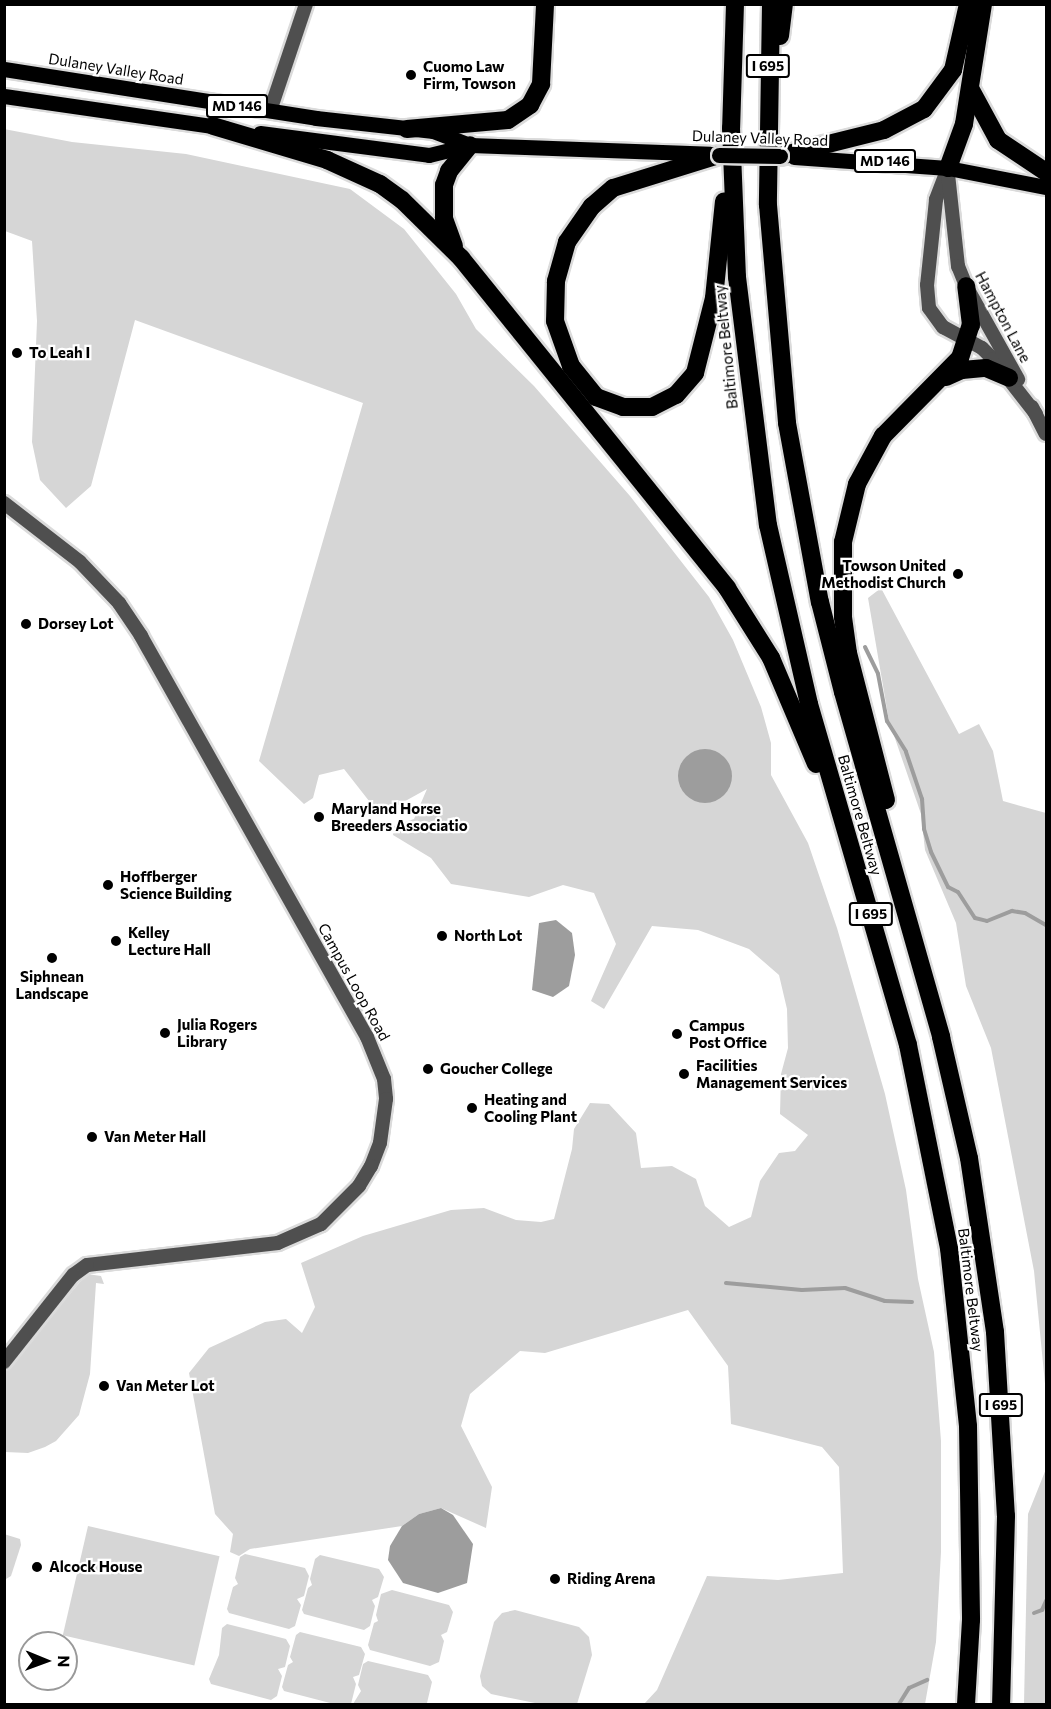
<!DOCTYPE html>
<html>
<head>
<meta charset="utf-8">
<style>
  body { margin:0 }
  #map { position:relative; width:1051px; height:1709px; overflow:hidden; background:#fff; font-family:Commissioner,sans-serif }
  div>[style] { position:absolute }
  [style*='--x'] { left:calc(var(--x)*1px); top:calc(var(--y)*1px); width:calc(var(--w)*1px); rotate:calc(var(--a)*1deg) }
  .green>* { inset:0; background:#d6d6d6; transform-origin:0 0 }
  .water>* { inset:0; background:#9d9d9d }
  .round { border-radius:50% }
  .stream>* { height:4px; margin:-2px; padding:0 2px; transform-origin:2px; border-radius:2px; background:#9d9d9d }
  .roads { filter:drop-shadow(2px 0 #dbdbdb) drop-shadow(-2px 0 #dbdbdb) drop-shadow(0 2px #dbdbdb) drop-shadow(0 -2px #dbdbdb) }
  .minor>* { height:14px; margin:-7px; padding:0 7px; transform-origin:7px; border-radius:7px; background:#4f4f4f }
  .major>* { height:15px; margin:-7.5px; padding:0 7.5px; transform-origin:7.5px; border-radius:7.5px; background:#000 }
  .highway>* { height:18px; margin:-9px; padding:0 9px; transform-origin:9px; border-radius:9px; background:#000 }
  .bridges { filter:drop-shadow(2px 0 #dbdbdb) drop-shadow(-2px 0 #dbdbdb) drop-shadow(0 2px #dbdbdb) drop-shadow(0 -2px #dbdbdb) }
  .major-bridge>* { height:15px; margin:-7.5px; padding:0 7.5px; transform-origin:7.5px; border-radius:7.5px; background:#000 }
  .dots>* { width:16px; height:16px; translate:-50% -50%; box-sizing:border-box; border:3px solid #fff; border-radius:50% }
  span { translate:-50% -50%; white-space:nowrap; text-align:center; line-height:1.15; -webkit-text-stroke:4.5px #fff; paint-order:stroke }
  .shield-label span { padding:2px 4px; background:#fff; border:2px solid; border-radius:4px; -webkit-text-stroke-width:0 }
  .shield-label { font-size:14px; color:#000; font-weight:700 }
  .poi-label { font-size:15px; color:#000; font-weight:700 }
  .left { translate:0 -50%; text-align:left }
  .right { translate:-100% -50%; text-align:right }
  .street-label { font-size:15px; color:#000 }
  .frame { position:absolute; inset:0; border:6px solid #000; pointer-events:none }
  .north { position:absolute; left:18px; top:1631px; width:60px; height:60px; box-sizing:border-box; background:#fff; border:2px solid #999; border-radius:50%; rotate:91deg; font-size:16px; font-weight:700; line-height:24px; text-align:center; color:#000 }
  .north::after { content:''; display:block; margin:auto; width:21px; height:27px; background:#000; clip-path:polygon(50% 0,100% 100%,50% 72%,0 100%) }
</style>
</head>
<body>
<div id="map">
  <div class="green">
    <div style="clip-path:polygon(4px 129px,72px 142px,186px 154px,350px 189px,404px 229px,456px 294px,476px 329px,534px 386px,630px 496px,709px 597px,733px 640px,761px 707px,771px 743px,771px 775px,808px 843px,837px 928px,885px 1094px,906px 1190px,918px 1279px,934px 1352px,941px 1441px,941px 1552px,936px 1642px,925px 1704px,644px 1704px,657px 1690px,707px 1576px,778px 1580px,843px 1573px,839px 1467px,822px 1447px,731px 1424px,728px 1366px,688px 1310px,545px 1353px,520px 1351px,470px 1394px,461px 1426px,492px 1487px,486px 1528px,441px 1508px,419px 1514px,402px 1526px,250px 1549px,239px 1556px,230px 1552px,233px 1534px,215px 1514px,189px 1373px,209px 1348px,265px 1322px,286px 1319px,302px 1333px,315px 1307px,301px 1263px,363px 1236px,451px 1210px,484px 1208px,516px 1220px,541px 1222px,554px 1219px,572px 1149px,574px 1129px,590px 1103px,609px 1104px,636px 1133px,641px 1168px,672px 1166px,696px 1179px,705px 1206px,729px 1227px,751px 1217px,760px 1181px,779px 1153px,795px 1151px,808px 1135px,780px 1114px,781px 1074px,788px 1048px,787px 1009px,779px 975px,749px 949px,698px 930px,652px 926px,604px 1009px,591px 1001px,616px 944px,594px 893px,563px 885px,529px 897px,451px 884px,431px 858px,393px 835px,394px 826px,414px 819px,427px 789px,380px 815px,344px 769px,319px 775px,313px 798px,304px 804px,259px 761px,363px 403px,135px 320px,91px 486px,66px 508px,40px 480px,32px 442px,37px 321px,32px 241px,5px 231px)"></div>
    <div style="clip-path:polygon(881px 588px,959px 734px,979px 724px,993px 751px,1003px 801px,1046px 813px,1046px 1394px,1034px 1271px,991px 1048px,966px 986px,956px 923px,925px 850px,921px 814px,889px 721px,868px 598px)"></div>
    <div style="clip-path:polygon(87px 1274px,101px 1276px,104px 1284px,96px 1283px,90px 1374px,79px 1415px,56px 1441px,45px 1447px,28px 1453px,5px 1452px,4px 1370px)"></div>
    <div style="clip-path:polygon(1046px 1469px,1046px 1704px,1024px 1704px,1028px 1514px)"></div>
    <div style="left:88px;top:1526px;width:135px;height:112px;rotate:13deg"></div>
    <div style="clip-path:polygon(4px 1534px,20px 1539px,21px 1545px,11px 1576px,6px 1579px)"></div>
    <div style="clip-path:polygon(245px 1554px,305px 1568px,309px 1576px,304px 1596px,297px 1599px,301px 1605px,295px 1626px,289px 1629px,229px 1613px,227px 1609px,233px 1587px,238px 1584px,235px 1578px,240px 1557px)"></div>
    <div style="clip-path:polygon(320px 1555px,379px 1569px,384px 1577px,378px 1597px,372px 1600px,375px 1606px,370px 1626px,364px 1630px,304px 1614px,302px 1610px,308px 1588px,312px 1585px,310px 1579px,315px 1559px)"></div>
    <div style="clip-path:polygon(392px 1590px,449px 1605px,453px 1612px,447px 1632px,441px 1635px,444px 1641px,439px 1662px,430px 1666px,370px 1650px,368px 1645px,374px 1623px,378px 1621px,376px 1615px,381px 1594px)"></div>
    <div style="clip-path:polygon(515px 1610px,579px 1627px,589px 1637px,592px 1655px,577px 1704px,540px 1704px,491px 1694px,482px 1686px,480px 1676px,494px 1622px,502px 1613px)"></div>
    <div style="clip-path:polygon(227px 1624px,286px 1639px,290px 1646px,285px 1667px,278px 1669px,282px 1676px,277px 1696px,271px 1700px,211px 1684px,209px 1679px,219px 1655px,222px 1628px)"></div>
    <div style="clip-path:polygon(300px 1632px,361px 1647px,365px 1654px,359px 1675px,353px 1677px,356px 1684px,351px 1704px,334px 1704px,284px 1691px,282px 1687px,288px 1665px,293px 1662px,290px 1657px,296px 1635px)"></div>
    <div style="clip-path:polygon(368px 1661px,428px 1675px,432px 1682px,427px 1703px,353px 1704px,361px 1691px,358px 1685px,363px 1664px)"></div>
  </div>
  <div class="water">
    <div class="round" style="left:678px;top:749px;width:54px;height:54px"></div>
    <div style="clip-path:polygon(556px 920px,572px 933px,575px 955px,569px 986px,553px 997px,532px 990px,539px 923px)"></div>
    <div style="clip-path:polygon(441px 1508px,453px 1515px,473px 1544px,467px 1583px,438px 1593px,403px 1583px,388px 1560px,390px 1546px,402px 1526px,419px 1514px)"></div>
  </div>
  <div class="stream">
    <div style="--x:865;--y:647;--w:30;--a:64"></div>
    <div style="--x:878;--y:674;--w:48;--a:79.2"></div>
    <div style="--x:887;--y:721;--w:36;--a:58"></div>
    <div style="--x:906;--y:752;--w:50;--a:71.2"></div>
    <div style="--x:922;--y:799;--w:30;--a:86"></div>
    <div style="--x:924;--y:829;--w:24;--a:73"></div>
    <div style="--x:931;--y:852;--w:39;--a:64"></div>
    <div style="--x:948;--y:887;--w:11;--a:27"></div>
    <div style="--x:958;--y:892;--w:31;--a:57"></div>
    <div style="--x:975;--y:918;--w:12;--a:14"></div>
    <div style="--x:987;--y:921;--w:27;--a:-22"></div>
    <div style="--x:1012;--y:911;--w:13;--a:9"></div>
    <div style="--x:1025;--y:913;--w:24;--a:30"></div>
    <div style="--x:726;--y:1283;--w:76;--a:5.3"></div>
    <div style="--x:802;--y:1290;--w:43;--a:-2.7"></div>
    <div style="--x:845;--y:1288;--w:42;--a:18"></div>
    <div style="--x:885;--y:1301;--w:27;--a:2"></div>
    <div style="--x:1034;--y:1613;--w:9;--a:-21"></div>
    <div style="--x:1042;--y:1610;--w:10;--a:-66"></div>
    <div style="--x:899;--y:1704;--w:19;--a:-58"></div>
    <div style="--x:909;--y:1688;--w:20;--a:-24"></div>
  </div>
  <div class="roads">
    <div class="minor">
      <div style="--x:270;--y:111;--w:113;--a:-71.4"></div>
      <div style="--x:948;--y:168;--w:34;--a:111"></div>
      <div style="--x:936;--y:200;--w:85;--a:96"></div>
      <div style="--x:927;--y:285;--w:23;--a:85"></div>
      <div style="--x:929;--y:308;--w:24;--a:54"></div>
      <div style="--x:943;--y:327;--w:44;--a:28.3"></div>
      <div style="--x:982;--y:348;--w:16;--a:45"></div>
      <div style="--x:993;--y:359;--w:70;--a:52"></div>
      <div style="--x:948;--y:174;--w:93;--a:83.8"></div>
      <div style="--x:958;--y:266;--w:22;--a:68"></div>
      <div style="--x:966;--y:286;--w:107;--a:60.8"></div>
      <div style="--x:1032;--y:407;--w:30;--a:63"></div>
      <div style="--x:4;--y:503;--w:96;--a:37.8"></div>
      <div style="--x:80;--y:562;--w:57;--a:46.4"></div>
      <div style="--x:119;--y:603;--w:40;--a:56"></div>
      <div style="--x:141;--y:636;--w:460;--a:60.6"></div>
      <div style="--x:367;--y:1037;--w:45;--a:68"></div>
      <div style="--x:384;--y:1079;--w:20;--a:84"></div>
      <div style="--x:386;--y:1099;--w:44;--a:97.8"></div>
      <div style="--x:380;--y:1143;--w:25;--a:111"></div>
      <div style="--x:371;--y:1166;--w:23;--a:121"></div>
      <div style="--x:359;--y:1186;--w:54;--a:135"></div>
      <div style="--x:321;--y:1224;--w:47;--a:156.2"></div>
      <div style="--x:278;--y:1243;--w:192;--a:173.4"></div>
      <div style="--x:87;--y:1265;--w:17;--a:144"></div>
      <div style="--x:73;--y:1275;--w:111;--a:128.4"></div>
    </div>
    <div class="major">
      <div style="--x:4;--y:69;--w:316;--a:8.9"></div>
      <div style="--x:316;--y:118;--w:118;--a:6.3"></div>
      <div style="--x:433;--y:131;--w:40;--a:21"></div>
      <div style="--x:4;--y:96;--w:223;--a:8.2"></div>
      <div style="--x:260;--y:133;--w:170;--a:7.4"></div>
      <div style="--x:429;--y:155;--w:42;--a:-13.7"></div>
      <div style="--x:470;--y:145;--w:240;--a:2.1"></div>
      <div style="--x:794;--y:157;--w:154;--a:4.1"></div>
      <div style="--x:948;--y:168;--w:100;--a:11"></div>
    </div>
    <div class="highway">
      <div style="--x:735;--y:4;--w:124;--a:91.8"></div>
      <div style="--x:731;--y:128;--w:149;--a:87.7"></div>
      <div style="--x:737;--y:277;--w:250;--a:82.9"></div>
      <div style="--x:768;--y:525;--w:184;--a:77.1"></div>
      <div style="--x:809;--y:704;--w:355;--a:73.8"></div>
      <div style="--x:908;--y:1045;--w:207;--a:78.6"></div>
      <div style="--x:949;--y:1248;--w:179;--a:83.9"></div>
      <div style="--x:968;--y:1426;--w:194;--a:89.1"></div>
      <div style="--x:971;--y:1620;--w:84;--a:93.4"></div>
      <div style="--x:771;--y:4;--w:201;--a:90.9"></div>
      <div style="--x:768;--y:205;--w:219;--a:85"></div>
      <div style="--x:787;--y:423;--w:182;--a:79.6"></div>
      <div style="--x:820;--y:602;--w:93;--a:75.7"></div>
      <div style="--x:843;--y:692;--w:359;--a:74.1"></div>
      <div style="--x:941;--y:1037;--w:124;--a:77"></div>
      <div style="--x:969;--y:1158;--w:176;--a:81.5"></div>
      <div style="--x:995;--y:1332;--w:184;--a:86.6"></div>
      <div style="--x:1006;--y:1516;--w:188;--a:91.5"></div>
      <div style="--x:780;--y:36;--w:32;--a:-83"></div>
      <div style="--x:971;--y:90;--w:57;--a:61.6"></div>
      <div style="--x:998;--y:140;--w:58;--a:33.7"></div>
      <div style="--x:213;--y:126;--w:119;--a:16.6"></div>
      <div style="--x:327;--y:160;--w:58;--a:24.4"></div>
      <div style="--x:380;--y:184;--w:27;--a:36"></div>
      <div style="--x:402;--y:200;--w:83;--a:44.5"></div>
      <div style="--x:461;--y:258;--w:424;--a:51.1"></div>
      <div style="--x:727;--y:588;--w:83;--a:57.8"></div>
      <div style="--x:771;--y:658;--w:115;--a:67"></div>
      <div style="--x:407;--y:129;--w:101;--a:-5.1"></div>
      <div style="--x:508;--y:120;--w:27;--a:-34"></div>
      <div style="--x:530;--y:105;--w:24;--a:-62"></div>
      <div style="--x:541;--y:84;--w:80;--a:-87.1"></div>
      <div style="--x:719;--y:155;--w:111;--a:162.7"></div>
      <div style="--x:613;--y:188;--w:28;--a:139"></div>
      <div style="--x:592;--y:206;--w:44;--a:124.8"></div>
      <div style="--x:567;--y:242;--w:41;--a:105.8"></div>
      <div style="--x:556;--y:281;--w:40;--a:91.4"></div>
      <div style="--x:555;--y:321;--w:48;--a:70.4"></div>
      <div style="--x:571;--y:366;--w:40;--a:51"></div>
      <div style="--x:596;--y:397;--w:29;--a:20"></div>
      <div style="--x:623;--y:407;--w:29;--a:0"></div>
      <div style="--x:652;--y:407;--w:27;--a:-27"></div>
      <div style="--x:676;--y:395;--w:29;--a:-49"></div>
      <div style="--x:695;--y:373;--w:77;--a:-75.8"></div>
      <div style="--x:714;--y:298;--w:97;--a:-84.1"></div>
      <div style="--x:780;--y:156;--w:107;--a:-14"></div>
      <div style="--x:884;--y:130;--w:45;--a:-27.7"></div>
      <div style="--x:924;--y:109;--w:49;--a:-53.4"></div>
      <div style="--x:953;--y:70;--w:68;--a:-77.2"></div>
      <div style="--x:948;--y:168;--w:47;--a:-70"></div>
      <div style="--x:964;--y:124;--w:121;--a:-81"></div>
      <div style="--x:454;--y:246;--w:30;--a:-110"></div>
      <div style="--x:444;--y:218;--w:33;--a:-90"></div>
      <div style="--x:444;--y:185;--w:15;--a:-70"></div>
      <div style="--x:449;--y:171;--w:33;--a:-51"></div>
      <div style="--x:946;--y:377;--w:17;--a:-24"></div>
      <div style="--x:962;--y:370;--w:24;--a:-5"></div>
      <div style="--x:986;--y:368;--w:25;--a:23"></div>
      <div style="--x:886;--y:800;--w:152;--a:-104.5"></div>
      <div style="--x:848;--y:653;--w:36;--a:-98"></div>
      <div style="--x:843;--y:617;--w:75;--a:-90"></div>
      <div style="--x:843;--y:542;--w:60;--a:-76.4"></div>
      <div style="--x:857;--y:484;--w:55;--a:-61.6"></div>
      <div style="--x:883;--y:436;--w:110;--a:-45.4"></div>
      <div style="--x:960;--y:358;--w:35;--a:-72"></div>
      <div style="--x:971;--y:325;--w:39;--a:-97"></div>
    </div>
  </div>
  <div class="bridges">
    <div class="major-bridge">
      <div style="--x:719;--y:155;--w:61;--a:0.9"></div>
    </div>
  </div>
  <div class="dots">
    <div style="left:411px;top:75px;background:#000"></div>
    <div style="left:17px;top:353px;background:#000"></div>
    <div style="left:958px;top:574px;background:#000"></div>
    <div style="left:26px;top:624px;background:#000"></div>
    <div style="left:319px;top:817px;background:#000"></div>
    <div style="left:108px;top:885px;background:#000"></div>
    <div style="left:442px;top:936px;background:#000"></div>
    <div style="left:116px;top:941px;background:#000"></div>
    <div style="left:52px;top:958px;background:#000"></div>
    <div style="left:165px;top:1033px;background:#000"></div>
    <div style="left:677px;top:1034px;background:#000"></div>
    <div style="left:428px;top:1069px;background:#000"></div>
    <div style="left:684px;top:1074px;background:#000"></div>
    <div style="left:472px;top:1108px;background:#000"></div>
    <div style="left:92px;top:1137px;background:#000"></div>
    <div style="left:104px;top:1386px;background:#000"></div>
    <div style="left:37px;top:1567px;background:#000"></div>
    <div style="left:555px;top:1579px;background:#000"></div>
  </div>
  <div class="shield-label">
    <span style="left:768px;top:66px">I 695</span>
    <span style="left:237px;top:106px">MD 146</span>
    <span style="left:885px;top:161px">MD 146</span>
    <span style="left:871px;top:914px">I 695</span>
    <span style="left:1001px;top:1405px">I 695</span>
  </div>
  <div class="poi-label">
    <span class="left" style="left:423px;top:75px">Cuomo Law<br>Firm, Towson</span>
    <span class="left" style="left:29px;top:353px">To Leah I</span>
    <span class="right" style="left:946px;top:574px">Towson United<br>Methodist Church</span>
    <span class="left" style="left:38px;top:624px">Dorsey Lot</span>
    <span class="left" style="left:331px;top:817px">Maryland Horse<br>Breeders Associatio</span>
    <span class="left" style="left:120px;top:885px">Hoffberger<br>Science Building</span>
    <span class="left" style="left:128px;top:941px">Kelley<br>Lecture Hall</span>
    <span class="left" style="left:454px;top:936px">North Lot</span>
    <span style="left:52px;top:985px">Siphnean<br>Landscape</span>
    <span class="left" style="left:177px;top:1033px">Julia Rogers<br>Library</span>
    <span class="left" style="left:689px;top:1034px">Campus<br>Post Office</span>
    <span class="left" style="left:696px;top:1074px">Facilities<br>Management Services</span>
    <span class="left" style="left:440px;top:1069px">Goucher College</span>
    <span class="left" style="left:484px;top:1108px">Heating and<br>Cooling Plant</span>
    <span class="left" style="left:104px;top:1137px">Van Meter Hall</span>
    <span class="left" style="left:116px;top:1386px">Van Meter Lot</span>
    <span class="left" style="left:49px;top:1567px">Alcock House</span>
    <span class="left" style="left:567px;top:1579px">Riding Arena</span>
  </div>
  <div class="street-label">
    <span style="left:116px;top:69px;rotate:9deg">Dulaney Valley Road</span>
    <span style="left:760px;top:138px;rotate:2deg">Dulaney Valley Road</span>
    <span style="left:1003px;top:317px;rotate:62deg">Hampton Lane</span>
    <span style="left:726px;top:347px;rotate:-96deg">Baltimore Beltway</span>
    <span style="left:860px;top:815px;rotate:74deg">Baltimore Beltway</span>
    <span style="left:354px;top:982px;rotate:61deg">Campus Loop Road</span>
    <span style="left:971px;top:1290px;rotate:83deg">Baltimore Beltway</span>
  </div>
  <div class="frame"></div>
  <div class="north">N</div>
</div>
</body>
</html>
